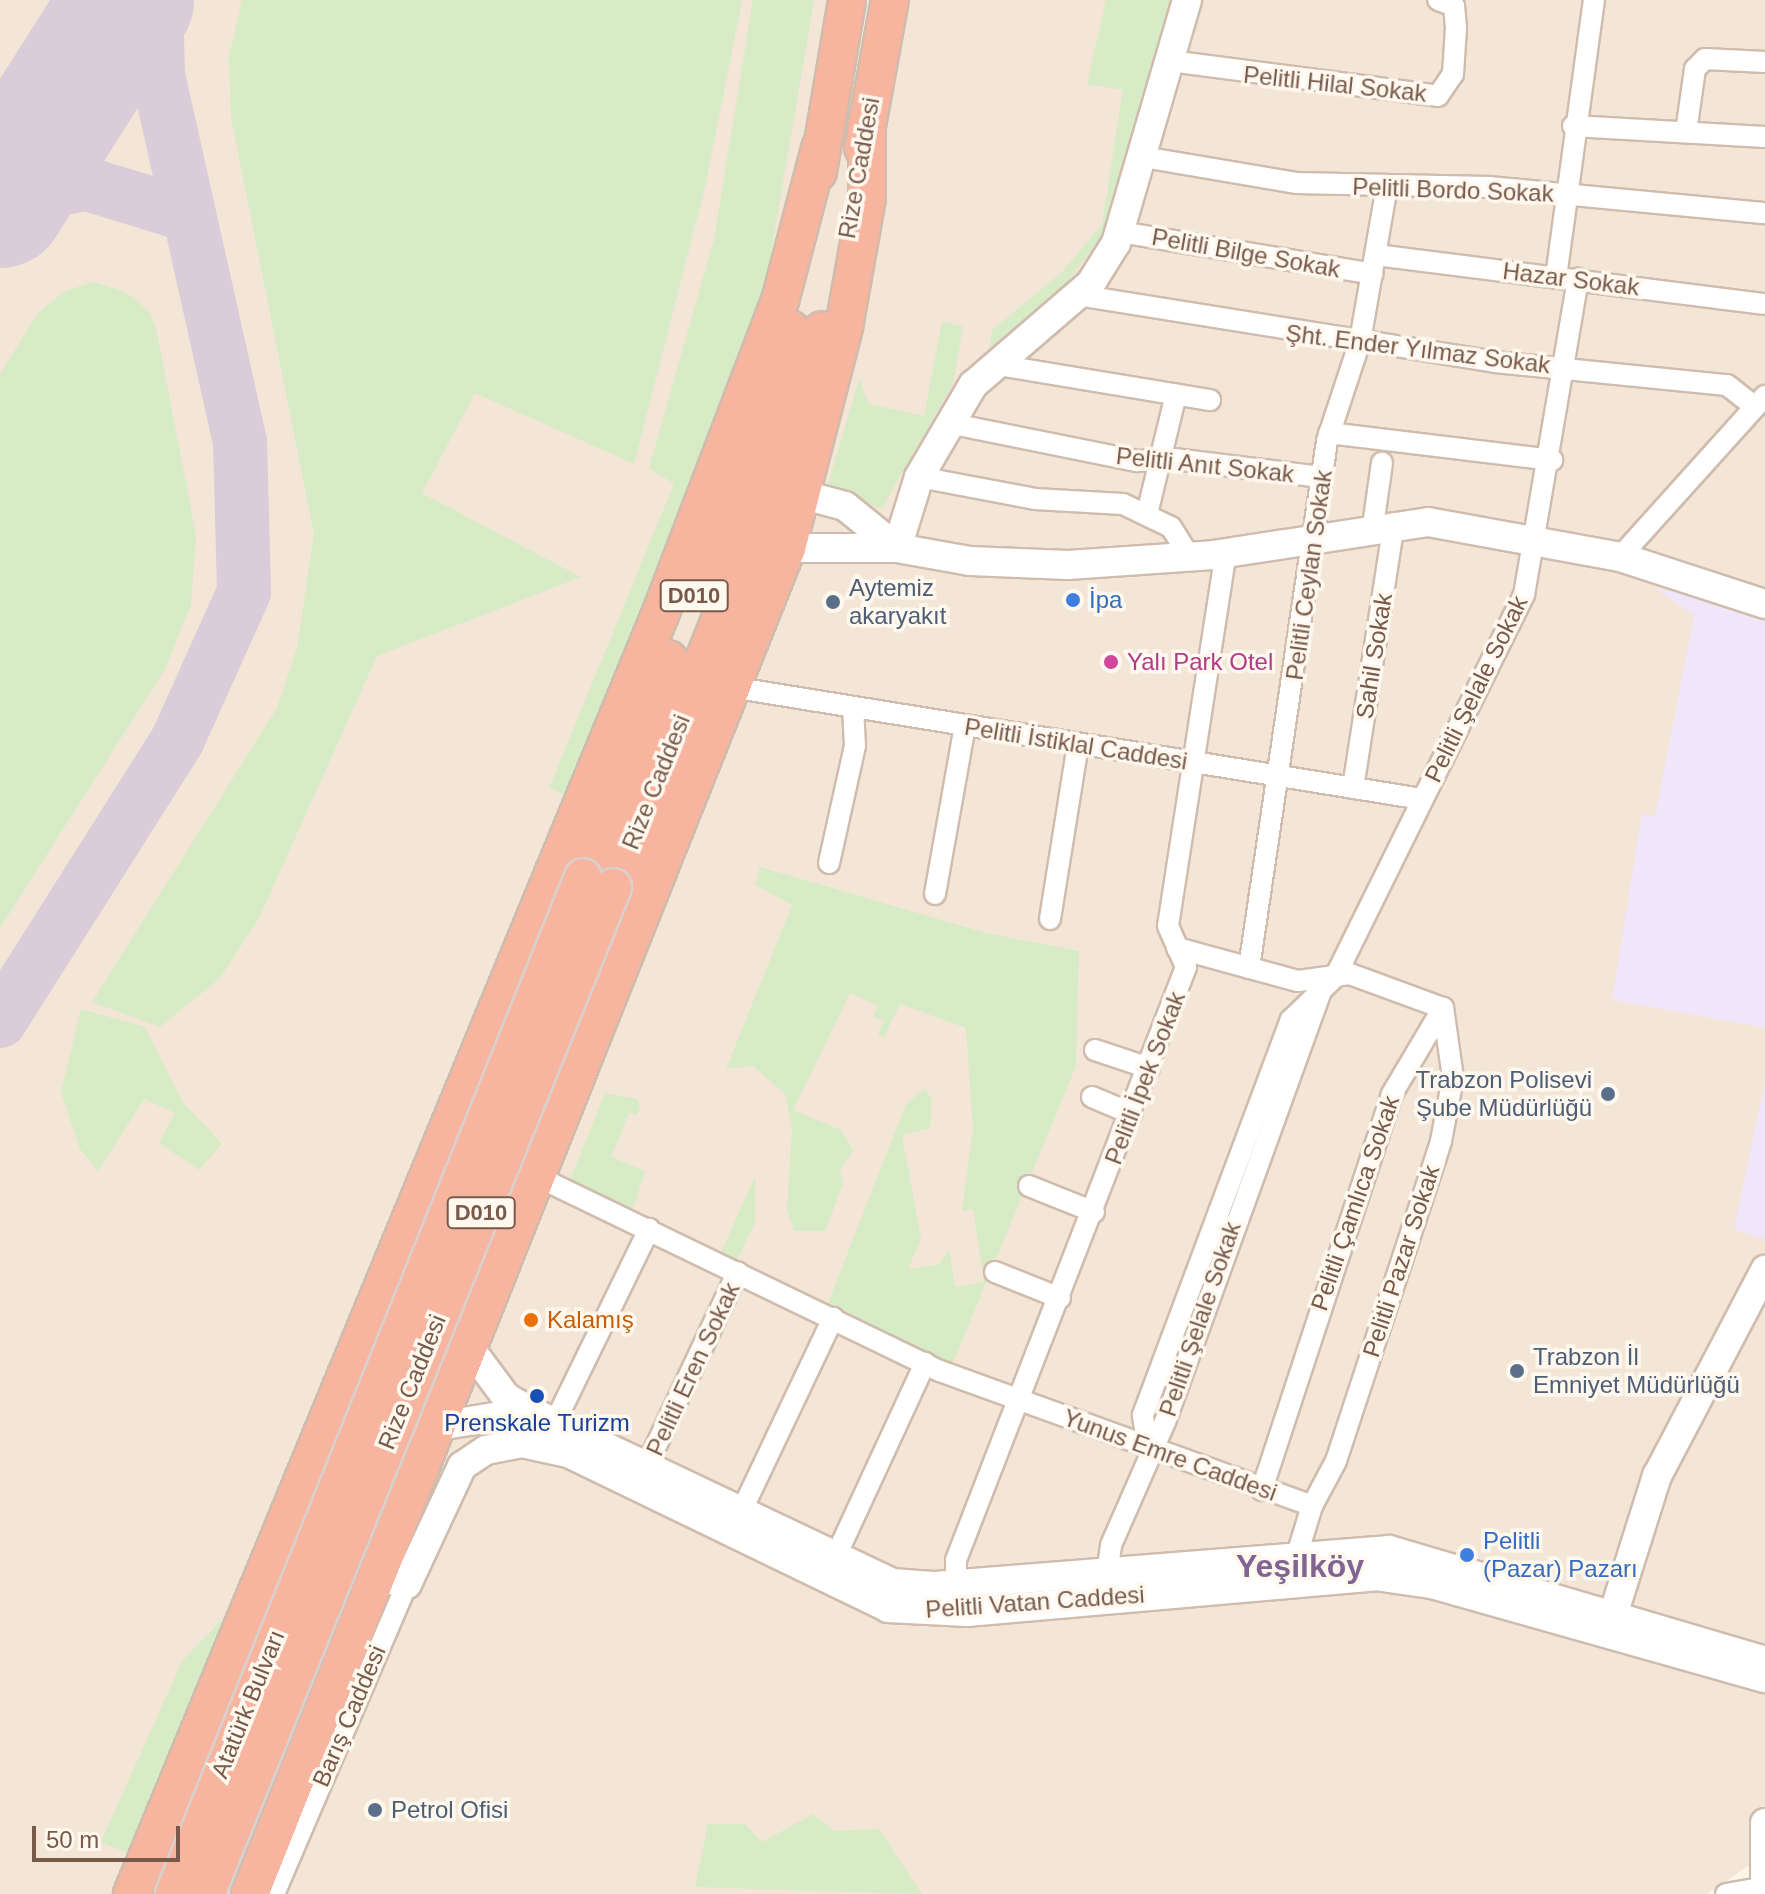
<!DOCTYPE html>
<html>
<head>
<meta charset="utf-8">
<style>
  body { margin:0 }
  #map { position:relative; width:1765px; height:1894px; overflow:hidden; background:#fdf4e8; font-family:Arial,sans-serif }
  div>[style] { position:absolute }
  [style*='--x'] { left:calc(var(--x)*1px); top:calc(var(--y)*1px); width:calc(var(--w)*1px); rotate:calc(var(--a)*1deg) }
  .residential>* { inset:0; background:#f4e6d6 }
  .education>* { inset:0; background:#f1e5f9 }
  .green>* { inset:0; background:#d6ebc6 }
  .taxiway>* { height:54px; margin:-27px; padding:0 27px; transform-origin:27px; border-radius:27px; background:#daccd8 }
  .runway>* { height:132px; margin:-66px; padding:0 66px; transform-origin:66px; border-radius:66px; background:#daccd8 }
  .roads { filter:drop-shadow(2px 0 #cfbcad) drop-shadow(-2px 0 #cfbcad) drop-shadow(0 2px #cfbcad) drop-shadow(0 -2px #cfbcad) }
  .street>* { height:20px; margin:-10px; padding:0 10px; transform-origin:10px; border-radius:10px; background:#fff }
  .secondary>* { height:28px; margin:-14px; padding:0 14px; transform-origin:14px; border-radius:14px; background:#fff }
  .highway>* { height:36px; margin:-18px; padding:0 18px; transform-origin:18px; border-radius:18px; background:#f7b49f }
  .bridges { filter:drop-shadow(2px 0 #d9d1cd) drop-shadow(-2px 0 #d9d1cd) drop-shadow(0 2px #d9d1cd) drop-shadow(0 -2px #d9d1cd) }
  .highway-bridge>* { height:36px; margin:-18px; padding:0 18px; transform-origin:18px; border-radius:18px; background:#f7b49f }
  .dots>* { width:22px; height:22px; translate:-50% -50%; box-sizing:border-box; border:4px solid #fff8ef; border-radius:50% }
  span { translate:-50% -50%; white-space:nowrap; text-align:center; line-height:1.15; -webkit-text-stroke:7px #fff8ef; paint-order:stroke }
  .shield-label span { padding:2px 6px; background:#fff8ef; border:2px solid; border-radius:6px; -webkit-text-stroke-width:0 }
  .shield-label { font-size:22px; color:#785a4b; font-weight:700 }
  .street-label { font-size:24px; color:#785a4b }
  .service-label { font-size:24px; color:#4e5e75 }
  .left { translate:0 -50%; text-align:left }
  .right { translate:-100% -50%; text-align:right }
  .shop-label { font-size:24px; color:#366cbe }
  .hotel-label { font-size:24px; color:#b23c85 }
  .food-label { font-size:24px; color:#c56008 }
  .transit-label { font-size:24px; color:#164399 }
  .district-label { font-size:32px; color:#826493; font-weight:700 }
  .scale { position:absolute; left:32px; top:1826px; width:148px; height:36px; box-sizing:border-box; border:4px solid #785a4b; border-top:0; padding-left:10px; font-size:24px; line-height:28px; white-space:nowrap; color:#785a4b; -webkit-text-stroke:6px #fff8ef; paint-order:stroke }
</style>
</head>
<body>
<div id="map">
  <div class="residential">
    <div style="clip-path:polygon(0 0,1765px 0,1765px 1855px,1706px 1894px,0 1894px)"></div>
  </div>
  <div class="education">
    <div style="clip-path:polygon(1657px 589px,1695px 593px,1765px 619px,1765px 1028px,1612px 1000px,1642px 814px,1655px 816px,1694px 616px)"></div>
    <div style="clip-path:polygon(1765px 1081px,1765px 1233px,1764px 1240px,1734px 1229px)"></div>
  </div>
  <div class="green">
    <div style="clip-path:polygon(242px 0,742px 0,706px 183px,634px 464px,475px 393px,422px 493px,581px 577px,377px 656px,259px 918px,220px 978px,160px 1027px,92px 1002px,277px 708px,297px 648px,314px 534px,231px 117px,229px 56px)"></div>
    <div style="clip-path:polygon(753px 0,814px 0,771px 253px,749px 344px,575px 800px,549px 788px,674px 484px,649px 468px,714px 239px)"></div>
    <div style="clip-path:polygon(1106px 0,1170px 0,1108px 227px,1068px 281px,989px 353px,992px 330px,1061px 273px,1102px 224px,1123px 90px,1087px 84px)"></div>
    <div style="clip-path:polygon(94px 282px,126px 292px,150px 312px,157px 333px,196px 535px,191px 604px,165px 669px,0 928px,0 374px,38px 313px,65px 291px)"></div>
    <div style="clip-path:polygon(942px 322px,963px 326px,953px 384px,882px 508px,825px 495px,859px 379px,869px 404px,924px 416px)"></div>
    <div style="clip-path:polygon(760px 867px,986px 933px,1079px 951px,1076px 1066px,950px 1370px,826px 1308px,906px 1104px,924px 1089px,932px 1099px,930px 1128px,902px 1135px,921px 1239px,908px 1269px,938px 1265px,949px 1250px,955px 1287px,984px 1282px,973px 1209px,962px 1211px,973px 1129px,966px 1028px,900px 1004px,884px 1037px,878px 1035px,884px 1021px,873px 1017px,878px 1006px,850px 993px,793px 1110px,841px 1130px,853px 1151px,840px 1171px,843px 1184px,825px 1231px,794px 1231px,787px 1210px,792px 1129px,785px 1094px,753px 1066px,726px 1069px,792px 905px,755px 885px)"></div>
    <div style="clip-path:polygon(81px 1009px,145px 1027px,182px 1101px,222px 1144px,199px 1170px,159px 1143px,175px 1113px,144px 1099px,98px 1171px,80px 1149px,61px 1092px)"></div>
    <div style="clip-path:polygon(605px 1093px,637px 1099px,640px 1107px,637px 1115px,629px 1113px,611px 1157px,645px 1171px,631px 1215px,567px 1187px)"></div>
    <div style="clip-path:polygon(755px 1176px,755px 1223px,735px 1264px,719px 1257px)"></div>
    <div style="clip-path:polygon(237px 1604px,130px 1854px,101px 1842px,182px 1661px)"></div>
    <div style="clip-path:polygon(813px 1814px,835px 1831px,879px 1829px,922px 1894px,695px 1887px,708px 1824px,745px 1824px,762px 1842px)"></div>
  </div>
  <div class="taxiway">
    <div style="--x:0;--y:210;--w:32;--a:-30"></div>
    <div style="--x:28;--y:194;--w:60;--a:-9.6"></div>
    <div style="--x:87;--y:184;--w:102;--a:17"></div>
    <div style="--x:0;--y:1021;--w:333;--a:-57.7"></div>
    <div style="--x:178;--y:739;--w:161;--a:-65.8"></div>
    <div style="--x:244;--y:592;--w:150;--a:-91.5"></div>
    <div style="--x:240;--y:442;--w:377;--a:-102.6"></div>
    <div style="--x:158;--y:74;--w:74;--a:-91.5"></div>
  </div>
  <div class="runway">
    <div style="--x:0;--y:202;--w:239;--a:-57.6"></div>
  </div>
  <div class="roads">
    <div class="street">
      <div style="--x:1170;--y:61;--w:270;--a:7.4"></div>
      <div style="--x:1438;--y:96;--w:27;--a:-56"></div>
      <div style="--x:1453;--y:74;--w:46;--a:-86.3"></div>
      <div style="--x:1456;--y:28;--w:22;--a:-95"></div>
      <div style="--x:1454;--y:6;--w:17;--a:-159"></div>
      <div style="--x:1573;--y:126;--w:192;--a:3.3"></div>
      <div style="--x:1686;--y:132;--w:64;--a:-81.9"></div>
      <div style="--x:1695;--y:69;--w:14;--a:-45"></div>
      <div style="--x:1705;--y:59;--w:60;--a:2.9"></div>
      <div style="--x:1143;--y:157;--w:155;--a:9.6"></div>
      <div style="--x:1296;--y:183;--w:192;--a:1.2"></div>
      <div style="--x:1488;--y:187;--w:278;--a:5.4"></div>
      <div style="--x:1120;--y:232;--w:256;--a:9.4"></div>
      <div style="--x:1376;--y:255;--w:392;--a:7.2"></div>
      <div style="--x:1556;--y:277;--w:280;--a:-82.2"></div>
      <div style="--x:1077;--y:295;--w:423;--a:9.1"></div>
      <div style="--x:1495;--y:362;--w:233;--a:5.7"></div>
      <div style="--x:1727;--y:385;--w:34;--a:38"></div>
      <div style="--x:998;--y:365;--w:215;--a:9.4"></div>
      <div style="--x:948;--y:423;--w:193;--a:11.4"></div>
      <div style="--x:1137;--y:461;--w:37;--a:-3"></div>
      <div style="--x:1174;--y:459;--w:148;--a:7"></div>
      <div style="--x:1329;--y:433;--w:225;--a:6.9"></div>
      <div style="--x:919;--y:477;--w:118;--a:10.7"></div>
      <div style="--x:1035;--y:499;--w:88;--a:3.3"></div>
      <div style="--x:1123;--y:504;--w:53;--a:25.6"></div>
      <div style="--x:1171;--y:527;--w:36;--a:58"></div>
      <div style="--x:1147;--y:514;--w:123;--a:-76.4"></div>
      <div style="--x:1373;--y:526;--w:64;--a:-81.9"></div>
      <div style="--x:1620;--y:557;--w:217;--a:-48"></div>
      <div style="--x:731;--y:687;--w:700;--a:9.21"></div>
      <div style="--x:1353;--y:788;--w:268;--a:-81.2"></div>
      <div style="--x:829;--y:863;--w:120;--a:-77.5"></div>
      <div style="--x:855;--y:746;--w:39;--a:-93"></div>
      <div style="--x:935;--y:894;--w:171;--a:-79.9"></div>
      <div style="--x:1050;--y:919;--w:177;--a:-80.9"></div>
      <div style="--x:1177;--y:948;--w:125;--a:15.3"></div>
      <div style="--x:1298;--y:981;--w:52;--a:-7.7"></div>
      <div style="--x:1350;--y:974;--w:99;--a:20.1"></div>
      <div style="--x:1443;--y:1008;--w:100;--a:120.7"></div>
      <div style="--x:1392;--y:1094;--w:417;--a:108.2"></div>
      <div style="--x:1249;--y:968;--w:533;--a:-81.58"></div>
      <div style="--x:1327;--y:441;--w:105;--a:-71.7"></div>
      <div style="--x:1360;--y:341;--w:157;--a:-80.1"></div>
      <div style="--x:1095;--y:1050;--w:57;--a:18.4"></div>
      <div style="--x:1092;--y:1097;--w:43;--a:23"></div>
      <div style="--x:538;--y:1177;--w:446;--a:25.8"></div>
      <div style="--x:940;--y:1371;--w:396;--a:19.9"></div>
      <div style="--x:1312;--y:1506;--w:54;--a:107.1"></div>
      <div style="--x:1029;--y:1186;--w:70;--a:21.8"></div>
      <div style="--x:995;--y:1272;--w:70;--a:21.8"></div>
      <div style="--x:555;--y:1422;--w:215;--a:-64"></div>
      <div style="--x:1148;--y:1448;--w:33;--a:-99"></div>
      <div style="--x:1143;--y:1415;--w:422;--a:-69.5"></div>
      <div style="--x:1291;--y:1020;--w:62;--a:-44.3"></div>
      <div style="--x:1335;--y:977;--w:426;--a:-63.7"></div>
      <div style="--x:1524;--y:595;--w:321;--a:-80.3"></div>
      <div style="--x:647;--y:1465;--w:213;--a:-64.8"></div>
      <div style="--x:1312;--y:1506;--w:51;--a:-61.9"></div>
      <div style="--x:1336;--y:1461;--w:337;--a:-71.8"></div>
      <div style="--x:1441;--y:1141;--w:64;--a:-79.2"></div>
      <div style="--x:1453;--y:1078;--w:71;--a:-98.1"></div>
      <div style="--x:741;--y:1512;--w:215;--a:-64.6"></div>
      <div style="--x:835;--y:1558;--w:215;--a:-65.2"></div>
      <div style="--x:1107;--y:1574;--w:29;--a:-82"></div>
      <div style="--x:1111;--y:1545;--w:134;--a:-66.3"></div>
      <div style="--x:1165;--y:1422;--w:461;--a:-70.1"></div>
      <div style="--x:956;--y:1584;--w:24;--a:-90"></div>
      <div style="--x:956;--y:1560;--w:636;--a:-68.8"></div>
      <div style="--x:1186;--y:967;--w:45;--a:-113.7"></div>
      <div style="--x:1168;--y:926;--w:377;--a:-81.2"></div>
      <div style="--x:274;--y:1894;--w:337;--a:-66.8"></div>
      <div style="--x:1726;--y:1894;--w:40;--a:-10"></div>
    </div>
    <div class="secondary">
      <div style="--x:804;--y:495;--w:42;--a:15"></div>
      <div style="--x:845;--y:506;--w:67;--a:38.9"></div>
      <div style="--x:787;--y:548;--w:110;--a:0"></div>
      <div style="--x:897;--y:548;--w:74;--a:10.1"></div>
      <div style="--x:970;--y:561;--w:98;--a:2.3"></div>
      <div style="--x:1068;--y:565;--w:145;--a:-3.9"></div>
      <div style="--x:1213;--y:555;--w:218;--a:-8.7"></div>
      <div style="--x:1428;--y:522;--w:195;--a:10.3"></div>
      <div style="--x:1620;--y:557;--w:152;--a:18"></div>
      <div style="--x:897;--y:548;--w:74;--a:-72.8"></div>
      <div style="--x:919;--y:477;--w:107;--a:-59.6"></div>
      <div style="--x:973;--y:385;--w:156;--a:-40.8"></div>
      <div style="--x:1091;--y:283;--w:47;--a:-58"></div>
      <div style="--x:1116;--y:243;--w:253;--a:-73.7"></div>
      <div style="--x:466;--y:1343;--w:67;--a:53.5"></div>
      <div style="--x:506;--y:1397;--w:28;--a:30"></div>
      <div style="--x:530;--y:1411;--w:401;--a:25.4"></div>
      <div style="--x:892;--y:1583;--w:41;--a:4.2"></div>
      <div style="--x:933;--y:1586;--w:457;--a:-4.5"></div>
      <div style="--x:1389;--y:1550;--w:392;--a:16.4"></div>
      <div style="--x:421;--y:1429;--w:110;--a:-9.4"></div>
      <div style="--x:380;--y:1577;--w:28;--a:15"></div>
      <div style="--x:407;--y:1584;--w:130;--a:-65"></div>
      <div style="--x:462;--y:1466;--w:29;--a:-34"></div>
      <div style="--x:486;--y:1450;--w:37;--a:-11"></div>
      <div style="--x:522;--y:1443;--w:47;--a:12.3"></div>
      <div style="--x:568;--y:1453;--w:356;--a:25.8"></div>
      <div style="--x:888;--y:1608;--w:79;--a:2.9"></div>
      <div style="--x:967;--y:1612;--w:411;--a:-5"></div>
      <div style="--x:1376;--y:1576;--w:57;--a:8.1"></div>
      <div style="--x:1432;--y:1584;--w:346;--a:15.8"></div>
      <div style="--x:1608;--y:1631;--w:163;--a:-72.5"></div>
      <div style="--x:1657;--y:1476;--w:233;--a:-62.3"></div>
      <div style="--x:1765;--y:1887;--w:64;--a:-90"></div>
    </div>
    <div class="highway">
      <div style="--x:863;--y:148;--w:150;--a:-79.7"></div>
      <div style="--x:818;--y:172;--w:174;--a:-80.4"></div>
      <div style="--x:700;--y:581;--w:198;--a:-68.4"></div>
      <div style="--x:773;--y:397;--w:70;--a:-75.2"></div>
      <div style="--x:583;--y:877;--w:234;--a:-68.5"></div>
      <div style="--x:613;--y:887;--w:431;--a:-68.2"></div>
      <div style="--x:773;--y:487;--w:164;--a:-72.7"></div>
      <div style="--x:132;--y:1894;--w:1384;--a:-67.57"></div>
      <div style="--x:660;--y:615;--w:336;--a:-69.1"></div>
      <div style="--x:780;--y:301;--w:158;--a:-75.3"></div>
      <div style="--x:250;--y:1894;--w:1449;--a:-68.25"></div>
      <div style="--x:787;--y:548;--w:228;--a:-75.5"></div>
      <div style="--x:844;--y:327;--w:131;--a:-79.9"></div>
      <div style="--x:867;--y:198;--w:75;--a:-90"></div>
    </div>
  </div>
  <div class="bridges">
    <div class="highway-bridge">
      <div style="--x:174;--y:1894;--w:1096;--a:-68.09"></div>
      <div style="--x:206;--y:1894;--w:1086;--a:-67.99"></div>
    </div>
  </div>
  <div class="dots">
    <div style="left:1073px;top:600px;background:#3f7fe0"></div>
    <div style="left:833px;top:602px;background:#5c6f8a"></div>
    <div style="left:1111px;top:662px;background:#d1479c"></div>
    <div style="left:1608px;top:1094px;background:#5c6f8a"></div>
    <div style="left:531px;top:1320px;background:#e8710a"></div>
    <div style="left:1517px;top:1371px;background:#5c6f8a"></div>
    <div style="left:537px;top:1396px;background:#1a4fb4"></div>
    <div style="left:1467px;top:1555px;background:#3f7fe0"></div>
    <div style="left:375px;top:1810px;background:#5c6f8a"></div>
  </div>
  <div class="shield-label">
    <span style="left:694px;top:596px">D010</span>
    <span style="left:481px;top:1213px">D010</span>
  </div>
  <div class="street-label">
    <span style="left:1335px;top:84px;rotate:6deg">Pelitli Hilal Sokak</span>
    <span style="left:859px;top:168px;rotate:-80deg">Rize Caddesi</span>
    <span style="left:1453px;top:190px;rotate:2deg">Pelitli Bordo Sokak</span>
    <span style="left:1246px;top:253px;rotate:10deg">Pelitli Bilge Sokak</span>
    <span style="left:1571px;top:279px;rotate:7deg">Hazar Sokak</span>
    <span style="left:1418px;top:349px;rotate:7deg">Şht. Ender Yılmaz Sokak</span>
    <span style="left:1205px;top:465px;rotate:6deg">Pelitli Anıt Sokak</span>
    <span style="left:1309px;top:575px;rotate:-82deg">Pelitli Ceylan Sokak</span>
    <span style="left:1374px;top:656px;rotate:-81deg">Sahil Sokak</span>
    <span style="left:1476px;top:689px;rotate:-64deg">Pelitli Şelale Sokak</span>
    <span style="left:1076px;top:744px;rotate:9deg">Pelitli İstiklal Caddesi</span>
    <span style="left:656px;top:782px;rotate:-68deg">Rize Caddesi</span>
    <span style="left:1145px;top:1078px;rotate:-69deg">Pelitli İpek Sokak</span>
    <span style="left:1355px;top:1203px;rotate:-71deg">Pelitli Çamlıca Sokak</span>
    <span style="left:1401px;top:1261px;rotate:-72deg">Pelitli Pazar Sokak</span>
    <span style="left:1200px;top:1319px;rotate:-71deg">Pelitli Şelale Sokak</span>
    <span style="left:693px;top:1369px;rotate:-65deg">Pelitli Eren Sokak</span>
    <span style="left:412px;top:1382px;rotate:-68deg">Rize Caddesi</span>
    <span style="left:1170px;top:1455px;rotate:20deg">Yunus Emre Caddesi</span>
    <span style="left:1035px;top:1602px;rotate:-4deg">Pelitli Vatan Caddesi</span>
    <span style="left:248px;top:1704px;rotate:-68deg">Atatürk Bulvarı</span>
    <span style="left:349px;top:1716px;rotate:-67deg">Barış Caddesi</span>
  </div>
  <div class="service-label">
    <span class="left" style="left:849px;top:602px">Aytemiz<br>akaryakıt</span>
    <span class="right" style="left:1592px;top:1094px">Trabzon Polisevi<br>Şube Müdürlüğü</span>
    <span class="left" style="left:1533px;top:1371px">Trabzon İl<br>Emniyet Müdürlüğü</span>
    <span class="left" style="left:391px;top:1810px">Petrol Ofisi</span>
  </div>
  <div class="shop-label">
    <span class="left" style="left:1089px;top:600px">İpa</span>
    <span class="left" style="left:1483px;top:1555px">Pelitli<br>(Pazar) Pazarı</span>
  </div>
  <div class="hotel-label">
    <span class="left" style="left:1127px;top:662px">Yalı Park Otel</span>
  </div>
  <div class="food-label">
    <span class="left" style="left:547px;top:1320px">Kalamış</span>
  </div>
  <div class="transit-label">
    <span style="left:537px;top:1423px">Prenskale Turizm</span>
  </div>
  <div class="district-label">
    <span style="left:1300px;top:1566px">Yeşilköy</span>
  </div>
  <div class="scale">50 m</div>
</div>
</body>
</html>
